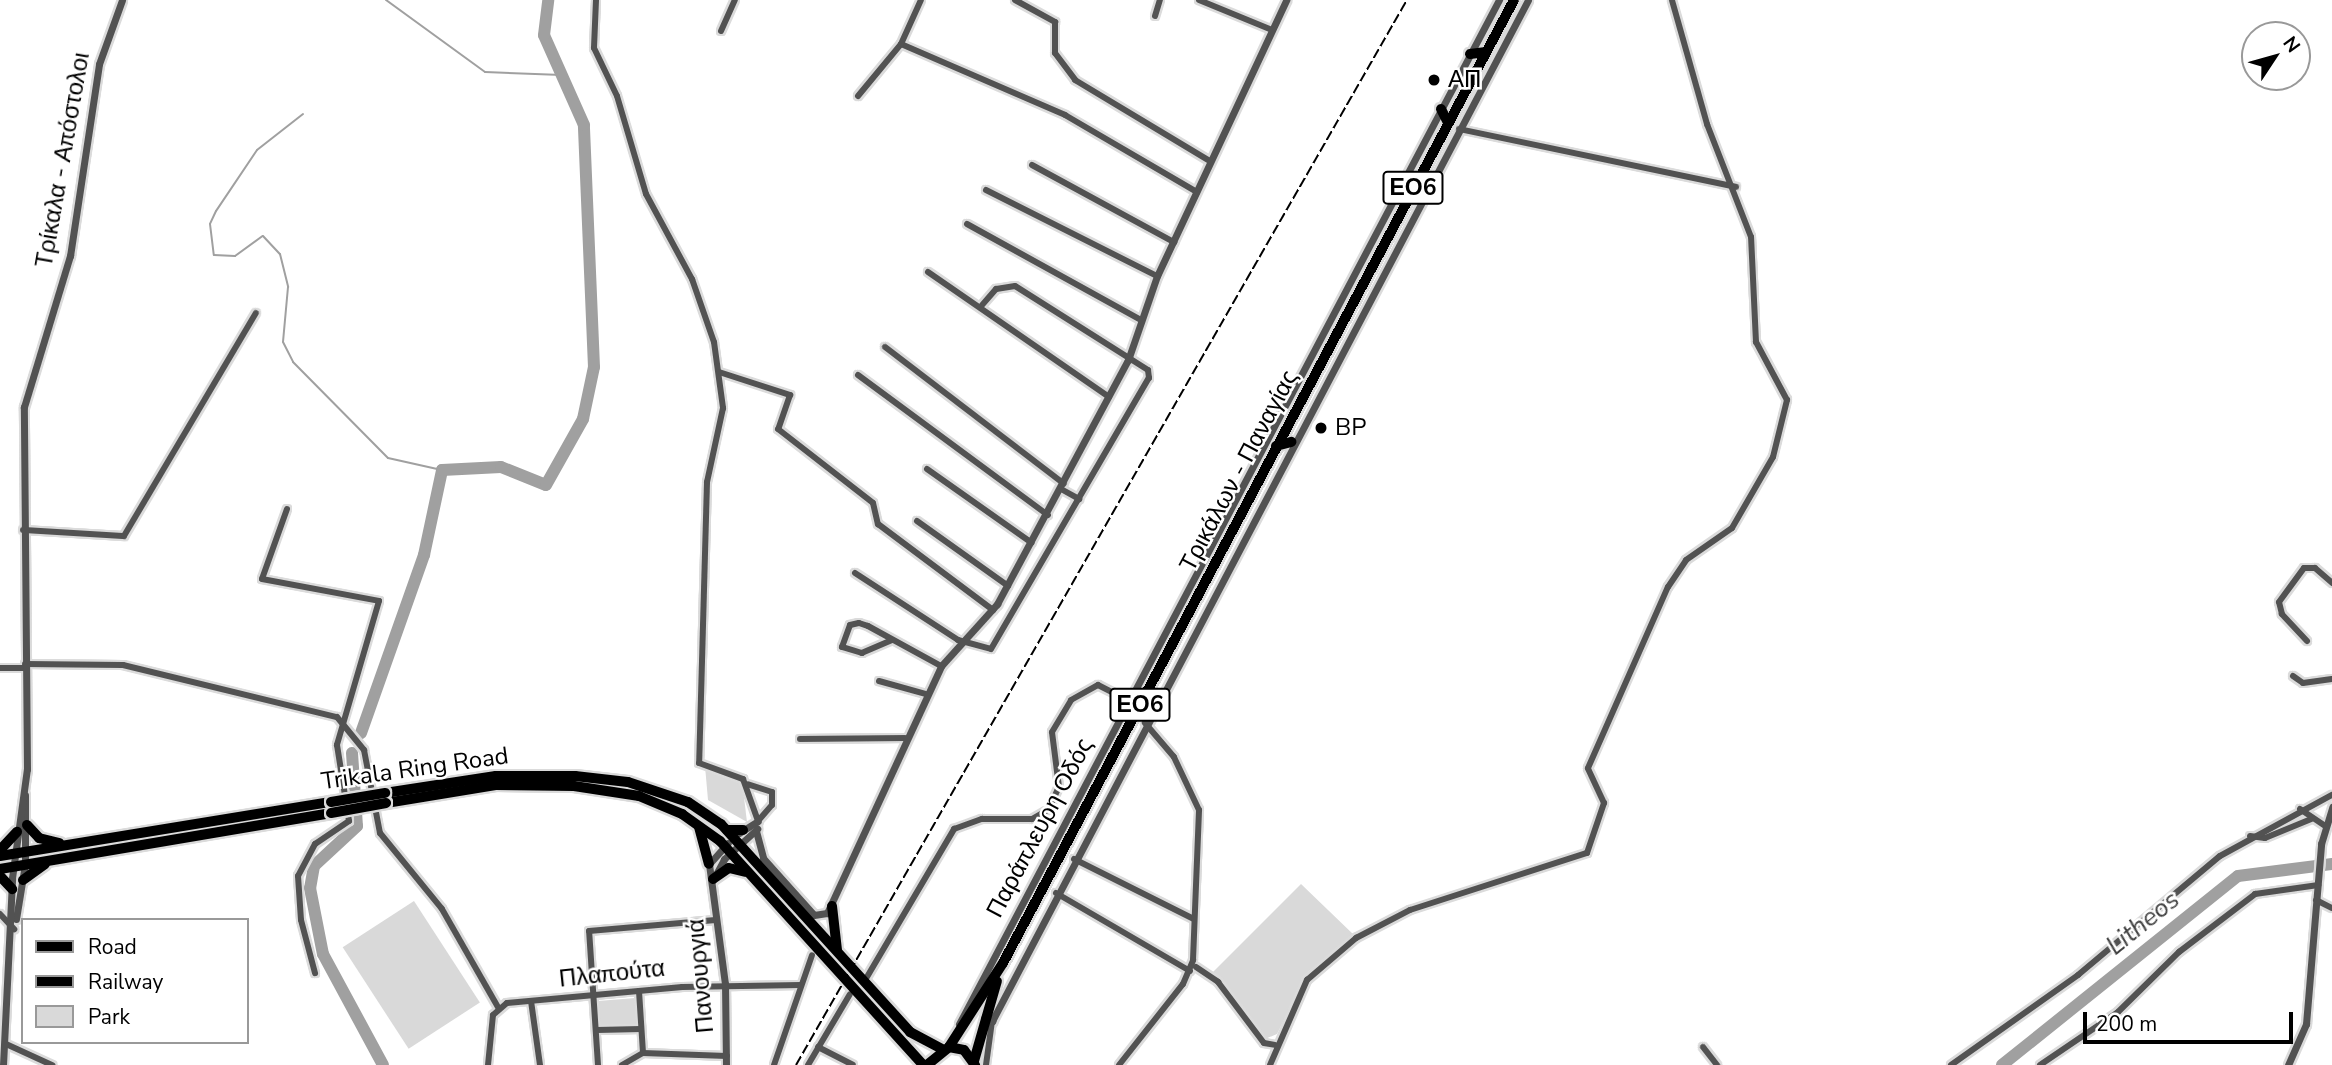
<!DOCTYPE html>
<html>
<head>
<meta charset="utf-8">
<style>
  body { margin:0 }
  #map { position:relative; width:2332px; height:1065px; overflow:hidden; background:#fff; font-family:"Nunito Sans",sans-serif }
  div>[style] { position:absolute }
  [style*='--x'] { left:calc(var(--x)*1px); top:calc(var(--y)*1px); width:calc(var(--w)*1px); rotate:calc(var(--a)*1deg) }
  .green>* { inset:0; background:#d9d9d9; transform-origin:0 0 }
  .stream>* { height:2px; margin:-1px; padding:0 1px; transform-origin:1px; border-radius:1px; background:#a0a0a0 }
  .river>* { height:12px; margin:-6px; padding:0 6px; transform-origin:6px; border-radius:6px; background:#a0a0a0 }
  .roads { filter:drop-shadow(2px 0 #dbdbdb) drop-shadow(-2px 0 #dbdbdb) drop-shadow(0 2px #dbdbdb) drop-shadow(0 -2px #dbdbdb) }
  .minor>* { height:6px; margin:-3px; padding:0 3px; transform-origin:3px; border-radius:3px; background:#525252 }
  .tertiary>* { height:7px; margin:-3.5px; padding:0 3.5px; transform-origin:3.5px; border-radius:3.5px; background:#525252 }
  .primary>* { height:10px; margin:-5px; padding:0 5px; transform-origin:5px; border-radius:5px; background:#000 }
  .rail>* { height:2px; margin-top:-1px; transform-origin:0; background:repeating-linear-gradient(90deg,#000 0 10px,transparent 0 13.5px) }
  .bridges { filter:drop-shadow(2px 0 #dbdbdb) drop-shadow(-2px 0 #dbdbdb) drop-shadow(0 2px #dbdbdb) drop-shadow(0 -2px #dbdbdb) }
  .primary-bridge>* { height:10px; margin:-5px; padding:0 5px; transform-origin:5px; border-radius:5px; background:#000 }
  .dots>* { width:19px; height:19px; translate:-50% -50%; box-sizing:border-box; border:4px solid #fff; border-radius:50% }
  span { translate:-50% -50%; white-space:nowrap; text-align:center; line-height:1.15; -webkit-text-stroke:5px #fff; paint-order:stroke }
  .shield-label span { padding:2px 5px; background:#fff; border:2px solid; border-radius:5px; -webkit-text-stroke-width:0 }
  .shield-label { font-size:23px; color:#000; font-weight:700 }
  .poi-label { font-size:24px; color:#000 }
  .left { translate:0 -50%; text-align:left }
  .street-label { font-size:24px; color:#000 }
  .water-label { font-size:26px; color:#414141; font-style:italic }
  .legend { position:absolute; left:21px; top:918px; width:228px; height:126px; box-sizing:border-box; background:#fff; border:2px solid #999; margin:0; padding:9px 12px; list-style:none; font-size:21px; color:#000 }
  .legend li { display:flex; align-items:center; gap:14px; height:35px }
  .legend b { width:35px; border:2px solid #999 }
  .north { position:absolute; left:2241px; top:21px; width:70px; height:70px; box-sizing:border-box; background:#fff; border:2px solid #999; border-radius:50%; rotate:54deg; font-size:19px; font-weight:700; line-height:28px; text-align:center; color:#000 }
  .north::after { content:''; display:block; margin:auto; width:24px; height:32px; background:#000; clip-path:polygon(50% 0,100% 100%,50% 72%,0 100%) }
  .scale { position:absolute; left:2083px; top:1012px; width:210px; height:32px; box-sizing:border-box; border:4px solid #000; border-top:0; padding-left:9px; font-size:21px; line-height:24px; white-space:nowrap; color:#000; -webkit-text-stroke:5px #fff; paint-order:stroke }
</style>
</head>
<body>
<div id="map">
  <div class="green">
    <div style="clip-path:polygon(705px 766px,742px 781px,747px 822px,708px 800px)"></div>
    <div style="clip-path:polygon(1301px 884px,1355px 936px,1309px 971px,1277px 1034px,1265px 1039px,1213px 972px)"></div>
    <div style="left:414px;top:901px;width:121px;height:85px;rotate:57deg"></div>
    <div style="clip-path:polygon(635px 998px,638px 1025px,598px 1026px,598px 1001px)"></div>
  </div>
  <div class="stream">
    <div style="--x:386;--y:0;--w:122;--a:36"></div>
    <div style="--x:485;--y:72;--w:77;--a:2.2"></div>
    <div style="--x:303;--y:114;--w:58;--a:142"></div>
    <div style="--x:257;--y:150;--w:73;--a:123.9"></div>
    <div style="--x:216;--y:211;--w:14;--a:115"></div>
    <div style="--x:210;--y:224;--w:31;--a:83"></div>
    <div style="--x:214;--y:255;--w:21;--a:3"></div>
    <div style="--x:235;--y:256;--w:34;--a:-36"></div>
    <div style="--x:263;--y:236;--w:25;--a:47"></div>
    <div style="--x:280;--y:254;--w:34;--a:76"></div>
    <div style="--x:288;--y:287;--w:55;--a:95.2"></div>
    <div style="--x:283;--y:342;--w:22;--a:63"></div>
    <div style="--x:293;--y:362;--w:135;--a:45.3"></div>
    <div style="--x:388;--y:458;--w:55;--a:12.5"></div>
  </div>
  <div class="river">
    <div style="--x:361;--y:733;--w:189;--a:-70.5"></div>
    <div style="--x:424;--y:555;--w:87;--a:-78"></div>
    <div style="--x:442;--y:470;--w:59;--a:-2.9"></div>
    <div style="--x:501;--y:467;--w:48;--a:21.8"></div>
    <div style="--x:546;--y:485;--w:76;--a:-60.7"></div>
    <div style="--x:583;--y:419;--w:53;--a:-78.1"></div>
    <div style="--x:594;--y:367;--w:242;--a:-92.4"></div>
    <div style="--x:584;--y:125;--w:98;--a:-114"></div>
    <div style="--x:544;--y:35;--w:35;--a:-83"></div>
    <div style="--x:352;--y:753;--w:73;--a:86.1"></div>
    <div style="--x:357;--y:826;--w:59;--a:137.1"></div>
    <div style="--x:314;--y:866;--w:22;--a:100"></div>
    <div style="--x:310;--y:888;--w:67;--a:78.9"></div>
    <div style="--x:323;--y:954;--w:126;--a:61.6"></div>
    <div style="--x:2002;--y:1065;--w:302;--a:-38.7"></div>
    <div style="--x:2238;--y:876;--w:95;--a:-7.3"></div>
  </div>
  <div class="roads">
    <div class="minor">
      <div style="--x:596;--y:0;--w:48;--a:92.4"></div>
      <div style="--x:594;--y:48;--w:53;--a:64.4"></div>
      <div style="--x:617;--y:96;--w:102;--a:73.5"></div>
      <div style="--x:646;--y:194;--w:97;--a:61.6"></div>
      <div style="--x:692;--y:279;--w:67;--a:70.8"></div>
      <div style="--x:714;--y:342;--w:67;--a:82.2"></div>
      <div style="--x:723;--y:408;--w:76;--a:102.2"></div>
      <div style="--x:707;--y:482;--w:281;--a:91.6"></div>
      <div style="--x:699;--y:763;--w:47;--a:20"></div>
      <div style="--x:743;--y:779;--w:45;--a:70.3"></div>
      <div style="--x:758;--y:821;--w:21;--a:-49"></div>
      <div style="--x:772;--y:805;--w:13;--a:-90"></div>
      <div style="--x:772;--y:792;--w:25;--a:-162"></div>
      <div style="--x:1015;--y:0;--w:46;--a:28.8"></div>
      <div style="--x:1055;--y:22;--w:31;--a:90"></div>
      <div style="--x:1055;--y:53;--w:34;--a:53"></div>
      <div style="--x:1075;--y:80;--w:157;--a:31"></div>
      <div style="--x:1199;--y:0;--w:79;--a:22.3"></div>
      <div style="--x:1155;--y:16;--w:17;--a:-73"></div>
      <div style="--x:721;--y:31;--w:34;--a:-66"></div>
      <div style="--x:901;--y:44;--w:179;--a:23.4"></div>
      <div style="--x:1065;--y:115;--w:153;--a:30.3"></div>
      <div style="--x:858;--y:96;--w:67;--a:-50.4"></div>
      <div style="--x:901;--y:44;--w:48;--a:-65.6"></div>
      <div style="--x:1459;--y:129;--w:283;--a:11.8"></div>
      <div style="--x:1032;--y:165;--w:162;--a:28.5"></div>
      <div style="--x:986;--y:190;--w:191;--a:26.7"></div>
      <div style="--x:967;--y:224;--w:199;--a:28.9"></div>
      <div style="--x:928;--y:272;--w:220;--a:34.6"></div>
      <div style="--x:885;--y:347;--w:225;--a:37.4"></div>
      <div style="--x:719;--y:372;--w:75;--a:17.9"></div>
      <div style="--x:790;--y:395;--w:36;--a:109"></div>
      <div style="--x:778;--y:429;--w:120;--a:37.9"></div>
      <div style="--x:873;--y:503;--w:22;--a:77"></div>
      <div style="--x:878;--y:524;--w:144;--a:36.8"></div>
      <div style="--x:858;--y:375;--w:236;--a:36.4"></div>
      <div style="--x:927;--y:469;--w:128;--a:35.2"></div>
      <div style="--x:1061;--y:489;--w:21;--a:29"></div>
      <div style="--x:287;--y:509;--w:74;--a:109.7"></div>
      <div style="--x:262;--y:579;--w:119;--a:10.6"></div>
      <div style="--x:379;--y:601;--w:150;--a:106.3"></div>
      <div style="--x:337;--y:745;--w:77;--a:81"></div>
      <div style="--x:349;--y:821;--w:41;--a:145.9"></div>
      <div style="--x:315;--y:844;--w:36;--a:118"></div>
      <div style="--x:298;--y:876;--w:44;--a:86.1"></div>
      <div style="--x:301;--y:920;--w:55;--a:75.2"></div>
      <div style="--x:917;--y:521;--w:112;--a:35.5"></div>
      <div style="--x:23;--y:530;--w:101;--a:3.4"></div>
      <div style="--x:124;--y:536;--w:259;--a:-59.4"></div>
      <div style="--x:855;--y:573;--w:123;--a:33"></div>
      <div style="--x:958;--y:640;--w:34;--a:15"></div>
      <div style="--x:991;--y:649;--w:314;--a:-59.8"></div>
      <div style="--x:1149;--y:378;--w:8;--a:-97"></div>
      <div style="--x:1148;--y:370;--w:157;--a:-147.7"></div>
      <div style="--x:1015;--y:286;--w:19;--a:171"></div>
      <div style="--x:996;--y:289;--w:21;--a:131"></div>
      <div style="--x:892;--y:640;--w:33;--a:157"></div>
      <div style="--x:862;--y:653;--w:21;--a:-163"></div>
      <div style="--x:842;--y:647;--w:23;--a:-70"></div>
      <div style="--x:850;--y:625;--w:9;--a:-13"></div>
      <div style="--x:859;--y:623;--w:9;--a:18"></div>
      <div style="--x:868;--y:626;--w:83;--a:28.7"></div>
      <div style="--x:2307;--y:641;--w:37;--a:-133"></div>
      <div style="--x:2282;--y:614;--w:12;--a:-104"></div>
      <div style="--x:2279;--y:602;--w:42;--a:-53.7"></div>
      <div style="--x:2304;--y:568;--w:11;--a:0"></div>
      <div style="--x:2315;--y:568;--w:23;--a:41"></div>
      <div style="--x:25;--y:664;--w:98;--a:0.6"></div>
      <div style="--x:123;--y:665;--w:220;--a:13.7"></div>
      <div style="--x:337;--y:717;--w:43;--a:50.7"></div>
      <div style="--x:364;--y:750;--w:85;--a:79.1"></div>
      <div style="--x:380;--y:833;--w:98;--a:50.8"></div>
      <div style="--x:442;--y:909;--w:113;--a:60.3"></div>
      <div style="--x:0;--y:668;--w:25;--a:0"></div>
      <div style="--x:2293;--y:676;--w:12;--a:35"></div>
      <div style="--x:2303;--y:683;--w:29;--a:-8"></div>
      <div style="--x:879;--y:681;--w:49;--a:15.5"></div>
      <div style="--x:800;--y:739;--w:105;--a:-0.5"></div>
      <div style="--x:2300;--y:809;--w:30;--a:34"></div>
      <div style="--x:2250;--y:836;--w:15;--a:8"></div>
      <div style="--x:2265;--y:838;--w:50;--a:-22.4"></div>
      <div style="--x:1074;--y:859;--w:134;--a:26.6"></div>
      <div style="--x:1056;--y:893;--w:155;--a:30.2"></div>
      <div style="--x:2316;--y:900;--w:18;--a:27"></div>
      <div style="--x:0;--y:914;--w:21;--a:47"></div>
      <div style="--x:1196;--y:967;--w:27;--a:34"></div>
      <div style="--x:1218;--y:982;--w:76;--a:53"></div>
      <div style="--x:1264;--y:1043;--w:11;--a:10"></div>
      <div style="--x:864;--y:982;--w:178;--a:-59.5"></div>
      <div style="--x:954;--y:829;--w:30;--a:-20"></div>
      <div style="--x:982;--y:819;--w:50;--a:0"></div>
      <div style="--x:1032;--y:819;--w:20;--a:-30"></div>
      <div style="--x:1049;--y:809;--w:24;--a:-66"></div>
      <div style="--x:1059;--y:787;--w:55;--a:-97.3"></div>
      <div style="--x:1052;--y:732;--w:37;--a:-59"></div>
      <div style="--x:1071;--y:700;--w:31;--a:-29"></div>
      <div style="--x:1098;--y:685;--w:35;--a:27"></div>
      <div style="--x:639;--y:991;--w:62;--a:86.3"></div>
      <div style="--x:531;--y:1001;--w:65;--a:82"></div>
      <div style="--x:597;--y:1030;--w:44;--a:-1.3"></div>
      <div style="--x:6;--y:1044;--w:51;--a:24.5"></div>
      <div style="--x:818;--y:1047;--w:39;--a:27"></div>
      <div style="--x:1703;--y:1047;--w:23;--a:52"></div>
      <div style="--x:488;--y:1065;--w:50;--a:-84.3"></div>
      <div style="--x:493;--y:1015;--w:18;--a:-41"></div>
      <div style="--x:507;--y:1003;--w:176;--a:-5.2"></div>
      <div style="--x:682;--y:987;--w:119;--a:-1"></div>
      <div style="--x:598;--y:1065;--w:134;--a:-93.8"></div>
      <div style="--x:589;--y:931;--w:127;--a:-5"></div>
      <div style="--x:622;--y:1065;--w:24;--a:-30"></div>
      <div style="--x:643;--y:1053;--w:84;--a:2"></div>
      <div style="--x:774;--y:1065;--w:116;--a:-70.9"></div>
      <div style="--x:808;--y:1065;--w:82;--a:-59.4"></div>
      <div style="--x:986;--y:1065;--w:44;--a:-82.2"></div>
      <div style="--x:1119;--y:1065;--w:103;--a:-51.7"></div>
      <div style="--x:1183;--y:984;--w:26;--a:-67"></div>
      <div style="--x:1193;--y:960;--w:150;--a:-87.7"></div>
      <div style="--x:1199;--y:810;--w:59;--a:-115.3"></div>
      <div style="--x:1174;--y:757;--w:45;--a:-130.5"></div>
      <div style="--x:1270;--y:1065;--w:93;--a:-66.5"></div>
      <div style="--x:1307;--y:980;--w:65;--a:-40.6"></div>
      <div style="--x:1356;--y:938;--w:61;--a:-27.4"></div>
      <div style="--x:1410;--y:910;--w:186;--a:-17.9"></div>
      <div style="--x:1587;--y:853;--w:53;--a:-71.2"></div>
      <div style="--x:1604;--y:803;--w:38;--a:-115"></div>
      <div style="--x:1588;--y:768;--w:198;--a:-66.2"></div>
      <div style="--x:1668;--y:587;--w:32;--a:-56"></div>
      <div style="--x:1686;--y:560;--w:56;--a:-34.8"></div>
      <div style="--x:1732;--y:528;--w:82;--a:-60"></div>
      <div style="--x:1773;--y:457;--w:59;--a:-76.2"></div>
      <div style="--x:1787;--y:400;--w:66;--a:-118.1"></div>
      <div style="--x:1756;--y:342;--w:105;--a:-92.7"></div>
      <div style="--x:1751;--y:237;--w:121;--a:-111.3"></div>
      <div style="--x:1707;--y:124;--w:129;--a:-105.8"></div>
      <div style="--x:1951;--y:1065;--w:156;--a:-35.3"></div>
      <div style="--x:2078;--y:975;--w:185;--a:-40"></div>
      <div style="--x:2220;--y:856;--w:128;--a:-28.6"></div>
      <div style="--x:2040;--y:1065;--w:94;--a:-34.2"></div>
      <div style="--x:2118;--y:1012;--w:86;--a:-44.5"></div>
      <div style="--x:2179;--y:952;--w:96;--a:-37.3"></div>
      <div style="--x:2255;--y:894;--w:64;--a:-8.1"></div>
    </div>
    <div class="tertiary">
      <div style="--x:756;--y:831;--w:28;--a:75"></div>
      <div style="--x:763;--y:858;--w:76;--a:48.2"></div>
      <div style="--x:814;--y:915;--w:13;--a:-9"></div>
      <div style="--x:827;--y:913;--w:272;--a:-65.2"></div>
      <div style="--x:941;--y:666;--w:84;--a:-47.9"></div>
      <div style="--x:997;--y:604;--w:277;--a:-61.8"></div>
      <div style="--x:1128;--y:360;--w:89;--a:-71"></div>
      <div style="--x:1157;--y:276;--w:305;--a:-64.9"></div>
      <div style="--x:739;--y:833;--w:22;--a:-32"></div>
      <div style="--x:713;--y:880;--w:24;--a:-62"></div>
      <div style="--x:724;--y:859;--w:45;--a:-42.3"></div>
      <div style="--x:16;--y:919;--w:56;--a:-80.7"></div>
      <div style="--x:25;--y:864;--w:69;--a:-90"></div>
      <div style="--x:984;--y:1018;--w:9;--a:21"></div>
      <div style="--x:992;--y:1021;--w:1153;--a:-62.3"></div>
      <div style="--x:959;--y:1024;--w:1158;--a:-62.2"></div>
      <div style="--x:3;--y:1065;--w:187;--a:-87.2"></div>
      <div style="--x:12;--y:878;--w:110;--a:-82.2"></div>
      <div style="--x:27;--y:769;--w:362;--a:-90.5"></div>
      <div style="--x:24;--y:407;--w:158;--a:-73.1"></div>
      <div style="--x:70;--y:256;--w:194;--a:-81.4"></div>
      <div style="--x:99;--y:64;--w:68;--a:-70.2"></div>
      <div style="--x:726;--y:1065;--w:81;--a:-90.7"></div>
      <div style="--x:725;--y:984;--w:121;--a:-97.6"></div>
      <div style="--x:709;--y:864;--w:28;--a:-48"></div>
      <div style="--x:2288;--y:1065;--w:45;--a:-66.3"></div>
      <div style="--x:2306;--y:1024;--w:181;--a:-85.2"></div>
      <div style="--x:2321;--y:844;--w:39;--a:-73"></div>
    </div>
    <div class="primary">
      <div style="--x:1470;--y:54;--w:16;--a:-7"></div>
      <div style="--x:1441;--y:109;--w:16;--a:63"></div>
      <div style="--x:1276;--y:446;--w:16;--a:-15"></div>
      <div style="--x:385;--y:793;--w:112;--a:-8.7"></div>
      <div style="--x:496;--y:776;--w:79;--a:0"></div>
      <div style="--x:575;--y:776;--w:53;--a:6.5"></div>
      <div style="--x:628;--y:782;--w:63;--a:18.4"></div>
      <div style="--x:688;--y:802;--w:40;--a:34"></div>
      <div style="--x:721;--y:824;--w:281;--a:47.7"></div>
      <div style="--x:910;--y:1032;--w:36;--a:28"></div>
      <div style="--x:386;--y:803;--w:111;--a:-9.3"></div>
      <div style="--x:496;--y:785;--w:78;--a:0.7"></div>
      <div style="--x:574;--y:786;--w:66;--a:8.7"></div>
      <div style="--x:639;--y:796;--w:47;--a:22.7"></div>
      <div style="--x:682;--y:814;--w:47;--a:35.4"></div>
      <div style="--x:720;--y:841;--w:302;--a:47.8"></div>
      <div style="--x:27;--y:825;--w:18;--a:47"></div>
      <div style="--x:39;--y:838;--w:21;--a:14"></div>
      <div style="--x:699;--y:827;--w:38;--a:75"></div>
      <div style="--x:727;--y:830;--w:16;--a:0"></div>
      <div style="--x:0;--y:850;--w:25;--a:-47"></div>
      <div style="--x:0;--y:856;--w:335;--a:-9.3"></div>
      <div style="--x:0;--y:869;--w:336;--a:-9.6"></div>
      <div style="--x:0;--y:876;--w:18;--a:47"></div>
      <div style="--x:713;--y:879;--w:19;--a:-35"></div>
      <div style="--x:729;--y:868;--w:17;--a:13"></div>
      <div style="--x:23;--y:880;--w:27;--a:-36"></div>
      <div style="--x:832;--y:906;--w:44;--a:83.5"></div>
      <div style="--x:949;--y:1047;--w:100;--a:-57.3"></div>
      <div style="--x:1003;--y:963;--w:1090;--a:-62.05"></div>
      <div style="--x:974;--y:1061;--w:83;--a:-74"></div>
      <div style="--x:927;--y:1065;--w:28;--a:-39"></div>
      <div style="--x:949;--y:1047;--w:15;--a:11"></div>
      <div style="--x:964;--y:1050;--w:19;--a:54"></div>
    </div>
  </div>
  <div class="rail">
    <div style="--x:796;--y:1065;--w:1228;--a:-60.16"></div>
  </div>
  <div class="bridges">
    <div class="primary-bridge">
      <div style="--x:331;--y:802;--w:55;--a:-9.5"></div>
      <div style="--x:331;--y:813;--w:56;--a:-10.3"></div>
    </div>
  </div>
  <div class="dots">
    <div style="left:1434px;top:80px;background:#000"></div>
    <div style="left:1321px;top:428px;background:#000"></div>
  </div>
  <div class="shield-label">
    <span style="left:1413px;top:188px">ΕΟ6</span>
    <span style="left:1140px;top:705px">ΕΟ6</span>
  </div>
  <div class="poi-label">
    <span class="left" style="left:1448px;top:80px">ΑΠ</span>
    <span class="left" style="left:1335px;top:428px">BP</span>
  </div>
  <div class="street-label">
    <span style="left:63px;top:160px;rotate:-80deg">Τρίκαλα - Απόστολοι</span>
    <span style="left:1239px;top:471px;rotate:-62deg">Τρικάλων - Παναγίας</span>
    <span style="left:415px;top:769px;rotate:-8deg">Trikala Ring Road</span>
    <span style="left:1040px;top:828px;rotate:-62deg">Παράπλευρη Οδός</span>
    <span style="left:612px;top:974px;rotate:-6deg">Πλαπούτα</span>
    <span style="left:701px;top:976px;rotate:-95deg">Πανουργιά</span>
  </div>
  <div class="water-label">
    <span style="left:2143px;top:923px;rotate:-39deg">Litheos</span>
  </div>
  <ul class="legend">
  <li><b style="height:9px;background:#000"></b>Road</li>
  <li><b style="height:9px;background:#000"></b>Railway</li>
  <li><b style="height:19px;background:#d9d9d9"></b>Park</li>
  </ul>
  <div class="north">N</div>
  <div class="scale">200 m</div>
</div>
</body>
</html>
